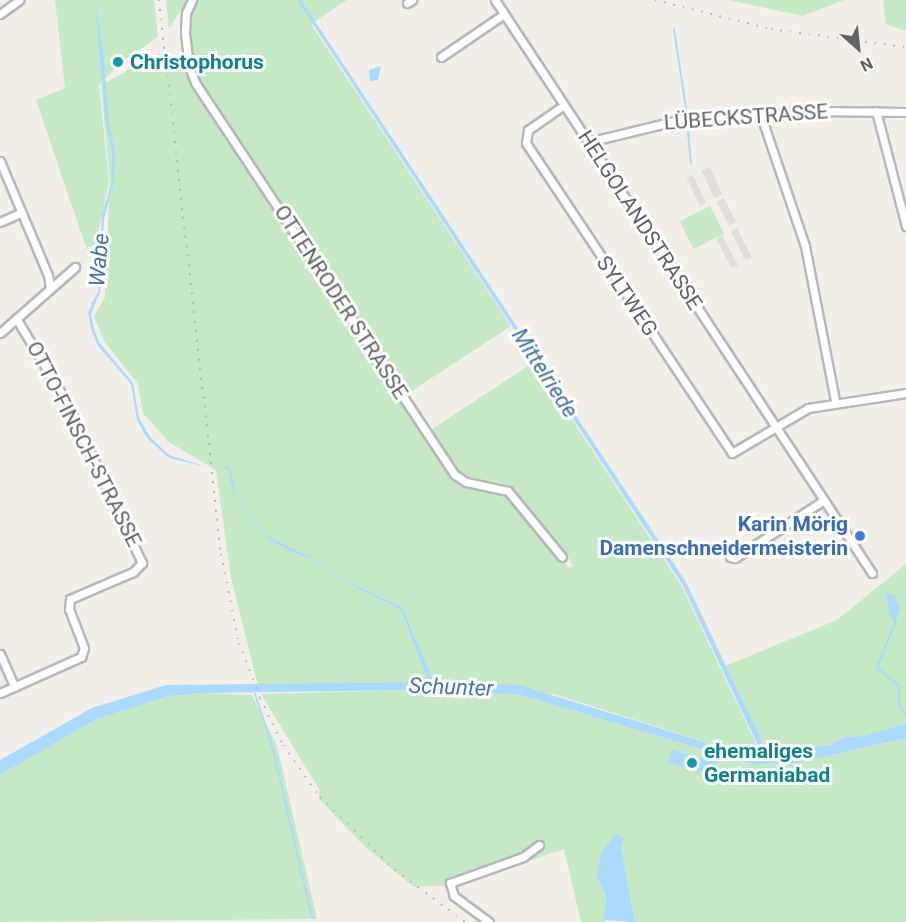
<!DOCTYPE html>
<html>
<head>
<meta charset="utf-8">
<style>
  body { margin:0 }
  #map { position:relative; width:906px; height:922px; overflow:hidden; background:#f1efe8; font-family:Roboto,sans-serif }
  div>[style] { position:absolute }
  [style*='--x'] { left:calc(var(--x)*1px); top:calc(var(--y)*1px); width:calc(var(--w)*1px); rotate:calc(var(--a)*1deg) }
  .industrial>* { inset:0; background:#e0deda; transform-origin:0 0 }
  .green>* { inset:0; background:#c5e8c5; transform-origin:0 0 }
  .water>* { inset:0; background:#aadaff; transform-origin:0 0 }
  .stream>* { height:2px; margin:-1px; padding:0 1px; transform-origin:1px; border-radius:1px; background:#aadaff }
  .roads { filter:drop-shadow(2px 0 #b5b8bc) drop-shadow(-2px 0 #b5b8bc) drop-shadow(0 2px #b5b8bc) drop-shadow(0 -2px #b5b8bc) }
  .minor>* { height:7px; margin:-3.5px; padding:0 3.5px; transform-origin:3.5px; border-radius:3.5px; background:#fff }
  .rail>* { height:2px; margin-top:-1px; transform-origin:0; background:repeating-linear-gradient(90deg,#b6b7b8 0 1.5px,transparent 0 9.5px) }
  .dots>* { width:16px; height:16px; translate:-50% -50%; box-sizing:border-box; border:3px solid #fff; border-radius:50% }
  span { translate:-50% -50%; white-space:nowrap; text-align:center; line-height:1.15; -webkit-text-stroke:6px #fff; paint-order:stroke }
  .culture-label { font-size:21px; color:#0d838f; font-weight:700 }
  .left { translate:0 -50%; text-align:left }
  .street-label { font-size:21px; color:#5f6368 }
  .shop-label { font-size:21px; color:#366cbe; font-weight:700 }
  .right { translate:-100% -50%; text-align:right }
  .water-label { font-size:22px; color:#4174aa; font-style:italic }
  .north { position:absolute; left:828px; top:18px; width:60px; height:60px; -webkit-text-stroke:4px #fff; paint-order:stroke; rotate:153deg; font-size:16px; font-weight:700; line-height:24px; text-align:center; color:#5f6368 }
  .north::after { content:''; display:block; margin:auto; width:21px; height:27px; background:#5f6368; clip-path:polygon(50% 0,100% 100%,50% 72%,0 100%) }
</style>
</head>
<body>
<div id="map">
  <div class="industrial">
    <div style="left:710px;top:167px;width:30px;height:9px;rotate:66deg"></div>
    <div style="left:693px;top:175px;width:31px;height:7px;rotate:65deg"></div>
    <div style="left:724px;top:198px;width:27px;height:8px;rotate:63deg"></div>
    <div style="left:737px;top:228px;width:33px;height:7px;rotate:63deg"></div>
    <div style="left:722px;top:235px;width:34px;height:7px;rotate:62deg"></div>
  </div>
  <div class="green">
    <div style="clip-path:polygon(55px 0,154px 0,158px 37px,123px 61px,99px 85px,109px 181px,96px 243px,87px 250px,36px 100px,65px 88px)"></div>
    <div style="clip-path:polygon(166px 0,188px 0,169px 28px)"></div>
    <div style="clip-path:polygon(198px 0,347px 0,311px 24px,511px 326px,407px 394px,198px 80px,189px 33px,192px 9px)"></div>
    <div style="clip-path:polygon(729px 0,844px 0,803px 16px)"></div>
    <div style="clip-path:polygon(883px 0,906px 0,906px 31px,886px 24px)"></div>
    <div style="clip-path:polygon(160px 53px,176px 70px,182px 69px,451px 477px,464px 487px,503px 492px,569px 568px,573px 566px,569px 559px,508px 485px,467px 477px,458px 471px,431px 430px,534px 362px,681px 585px,761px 754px,737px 752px,554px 694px,434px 682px,402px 607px,348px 582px,309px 556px,267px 536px,236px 495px,231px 474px,235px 495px,267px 538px,310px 558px,351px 585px,401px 610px,431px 683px,258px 686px,231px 578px,216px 470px,169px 442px,143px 413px,138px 384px,104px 341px,94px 316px,105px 297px,110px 181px,101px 85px)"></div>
    <div style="left:710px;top:206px;width:31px;height:34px;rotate:63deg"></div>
    <div style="clip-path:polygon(906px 564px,906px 723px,864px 736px,846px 737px,830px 745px,768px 754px,725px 666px,837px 620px)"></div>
    <div style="clip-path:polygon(419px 690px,521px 695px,751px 764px,791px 764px,906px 738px,906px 922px,635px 922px,621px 848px,624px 839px,597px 877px,607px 897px,605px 922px,581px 922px,564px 849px,456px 885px,414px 887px,365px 847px,319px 799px,319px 789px,261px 694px)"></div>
    <div style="clip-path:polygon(203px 693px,252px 695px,277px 746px,317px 919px,0 922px,0 775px,97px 719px,169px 696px)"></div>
  </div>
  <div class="water">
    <div style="clip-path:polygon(95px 0,104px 58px,109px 126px,115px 150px,114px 182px,104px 219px,100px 291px,91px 314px,94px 329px,99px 342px,133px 383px,139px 418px,150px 437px,169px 455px,207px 467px,169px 458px,147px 438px,137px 420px,131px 384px,98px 346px,91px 329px,88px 312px,98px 295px,102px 214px,112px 181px,112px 151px,105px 117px)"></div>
    <div style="clip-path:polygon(297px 0,301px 0,686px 582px,768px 754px,830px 745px,846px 737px,864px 736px,906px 723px,906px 738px,791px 764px,751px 764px,521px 695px,419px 690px,203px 693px,169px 696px,97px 719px,0 775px,0 760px,92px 708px,166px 685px,429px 682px,401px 610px,351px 585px,310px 558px,288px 550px,267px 538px,235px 495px,230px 480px,230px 471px,221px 466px,228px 466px,231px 471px,236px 495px,267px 536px,309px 556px,348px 582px,402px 607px,434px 682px,519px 685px,737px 752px,762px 754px,682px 584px)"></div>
    <div style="clip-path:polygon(381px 66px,378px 80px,370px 81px,369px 70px)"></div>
    <div style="clip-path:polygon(886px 593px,894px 595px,900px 608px,895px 622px,889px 614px)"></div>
    <div style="left:672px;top:750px;width:46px;height:13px;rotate:15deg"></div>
    <div style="clip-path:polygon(615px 834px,624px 839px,621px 848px,635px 922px,603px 920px,607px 897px,597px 877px,601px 854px)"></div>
  </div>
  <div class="stream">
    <div style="--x:674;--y:29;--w:87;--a:81.4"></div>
    <div style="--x:687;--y:121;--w:43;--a:84.7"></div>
    <div style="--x:92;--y:304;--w:13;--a:-58"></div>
    <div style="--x:896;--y:620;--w:52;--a:111.6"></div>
    <div style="--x:877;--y:668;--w:28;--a:39"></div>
    <div style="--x:899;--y:686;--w:20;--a:90"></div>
    <div style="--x:899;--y:706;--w:11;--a:49"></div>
    <div style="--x:255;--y:694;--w:58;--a:71.9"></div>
    <div style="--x:273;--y:749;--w:173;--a:77"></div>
  </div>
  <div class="roads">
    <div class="minor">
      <div style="--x:192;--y:0;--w:14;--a:115"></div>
      <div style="--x:186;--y:13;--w:20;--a:93"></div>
      <div style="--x:185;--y:33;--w:34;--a:83"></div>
      <div style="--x:189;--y:67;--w:18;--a:68"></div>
      <div style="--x:196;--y:84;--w:468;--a:56.5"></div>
      <div style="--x:454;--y:474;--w:14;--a:34"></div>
      <div style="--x:466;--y:482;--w:43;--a:12.1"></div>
      <div style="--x:508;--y:491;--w:85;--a:50.7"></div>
      <div style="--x:495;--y:0;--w:686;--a:56.66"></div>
      <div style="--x:407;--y:3;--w:6;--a:-31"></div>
      <div style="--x:0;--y:14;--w:24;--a:-36"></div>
      <div style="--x:441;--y:57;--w:76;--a:-34.3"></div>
      <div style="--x:564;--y:105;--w:44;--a:145.2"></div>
      <div style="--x:528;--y:130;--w:13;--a:99"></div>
      <div style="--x:526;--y:143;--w:372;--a:56.4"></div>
      <div style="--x:732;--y:453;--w:88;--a:-30.6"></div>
      <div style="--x:808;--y:408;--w:99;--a:-8.7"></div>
      <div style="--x:876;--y:111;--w:119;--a:75.4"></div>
      <div style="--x:760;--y:113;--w:140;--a:71.3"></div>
      <div style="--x:805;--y:246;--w:158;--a:79"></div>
      <div style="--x:588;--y:142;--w:102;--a:-13.6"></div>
      <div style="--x:687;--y:118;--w:131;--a:-3.1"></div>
      <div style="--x:818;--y:111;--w:88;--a:0.7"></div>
      <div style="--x:0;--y:161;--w:124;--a:67.2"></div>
      <div style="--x:48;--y:275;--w:13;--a:81"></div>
      <div style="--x:0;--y:222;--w:22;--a:-24"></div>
      <div style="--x:0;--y:333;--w:100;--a:-41.3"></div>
      <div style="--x:730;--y:557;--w:5;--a:11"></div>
      <div style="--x:735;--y:558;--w:106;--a:-33.1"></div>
      <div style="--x:0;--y:654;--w:36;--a:66"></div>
      <div style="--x:0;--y:693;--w:89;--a:-24"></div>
      <div style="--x:81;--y:657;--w:9;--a:-72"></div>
      <div style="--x:84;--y:648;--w:42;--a:-111"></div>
      <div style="--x:69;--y:609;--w:10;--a:-84"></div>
      <div style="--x:70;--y:599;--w:69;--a:-23.2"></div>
      <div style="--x:133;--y:572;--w:13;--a:-45"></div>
      <div style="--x:142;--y:563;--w:177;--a:-115.1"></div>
      <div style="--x:67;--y:403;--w:99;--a:-121"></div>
      <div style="--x:489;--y:922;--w:44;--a:-143.4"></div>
      <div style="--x:454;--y:896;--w:14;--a:-107"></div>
      <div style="--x:450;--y:883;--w:77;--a:-19.6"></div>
      <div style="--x:523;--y:857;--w:20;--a:-37"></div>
    </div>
  </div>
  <div class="rail">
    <div style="--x:159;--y:0;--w:557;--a:83.61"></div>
    <div style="--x:221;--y:554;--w:91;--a:78.6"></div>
    <div style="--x:239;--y:643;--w:59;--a:69.1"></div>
    <div style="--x:260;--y:698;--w:52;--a:63.9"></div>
    <div style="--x:283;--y:745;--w:64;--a:54.6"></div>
    <div style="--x:320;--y:797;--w:105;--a:44.2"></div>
    <div style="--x:395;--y:870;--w:87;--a:36.6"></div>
    <div style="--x:655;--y:0;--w:120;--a:14"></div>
    <div style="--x:771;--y:29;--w:136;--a:7.6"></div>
  </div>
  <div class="dots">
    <div style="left:118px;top:62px;background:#0f9aa8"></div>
    <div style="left:860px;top:536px;background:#3f7fe0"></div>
    <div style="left:692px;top:763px;background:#0f9aa8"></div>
  </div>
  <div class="culture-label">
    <span class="left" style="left:130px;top:62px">Christophorus</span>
    <span class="left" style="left:704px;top:763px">ehemaliges<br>Germaniabad</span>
  </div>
  <div class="street-label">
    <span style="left:746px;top:117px;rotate:-4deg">LÜBECKSTRASSE</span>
    <span style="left:640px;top:220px;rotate:57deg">HELGOLANDSTRASSE</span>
    <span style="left:627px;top:296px;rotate:56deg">SYLTWEG</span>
    <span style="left:341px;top:302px;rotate:57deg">OTTENRODER STRASSE</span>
    <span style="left:84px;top:444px;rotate:63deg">OTTO-FINSCH-STRASSE</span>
  </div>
  <div class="shop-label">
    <span class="right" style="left:848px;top:536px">Karin Mörig<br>Damenschneidermeisterin</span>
  </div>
  <div class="water-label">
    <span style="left:99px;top:260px;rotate:-85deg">Wabe</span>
    <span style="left:545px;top:373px;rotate:57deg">Mittelriede</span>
    <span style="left:451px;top:687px;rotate:2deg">Schunter</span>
  </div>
  <div class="north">N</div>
</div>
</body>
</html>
